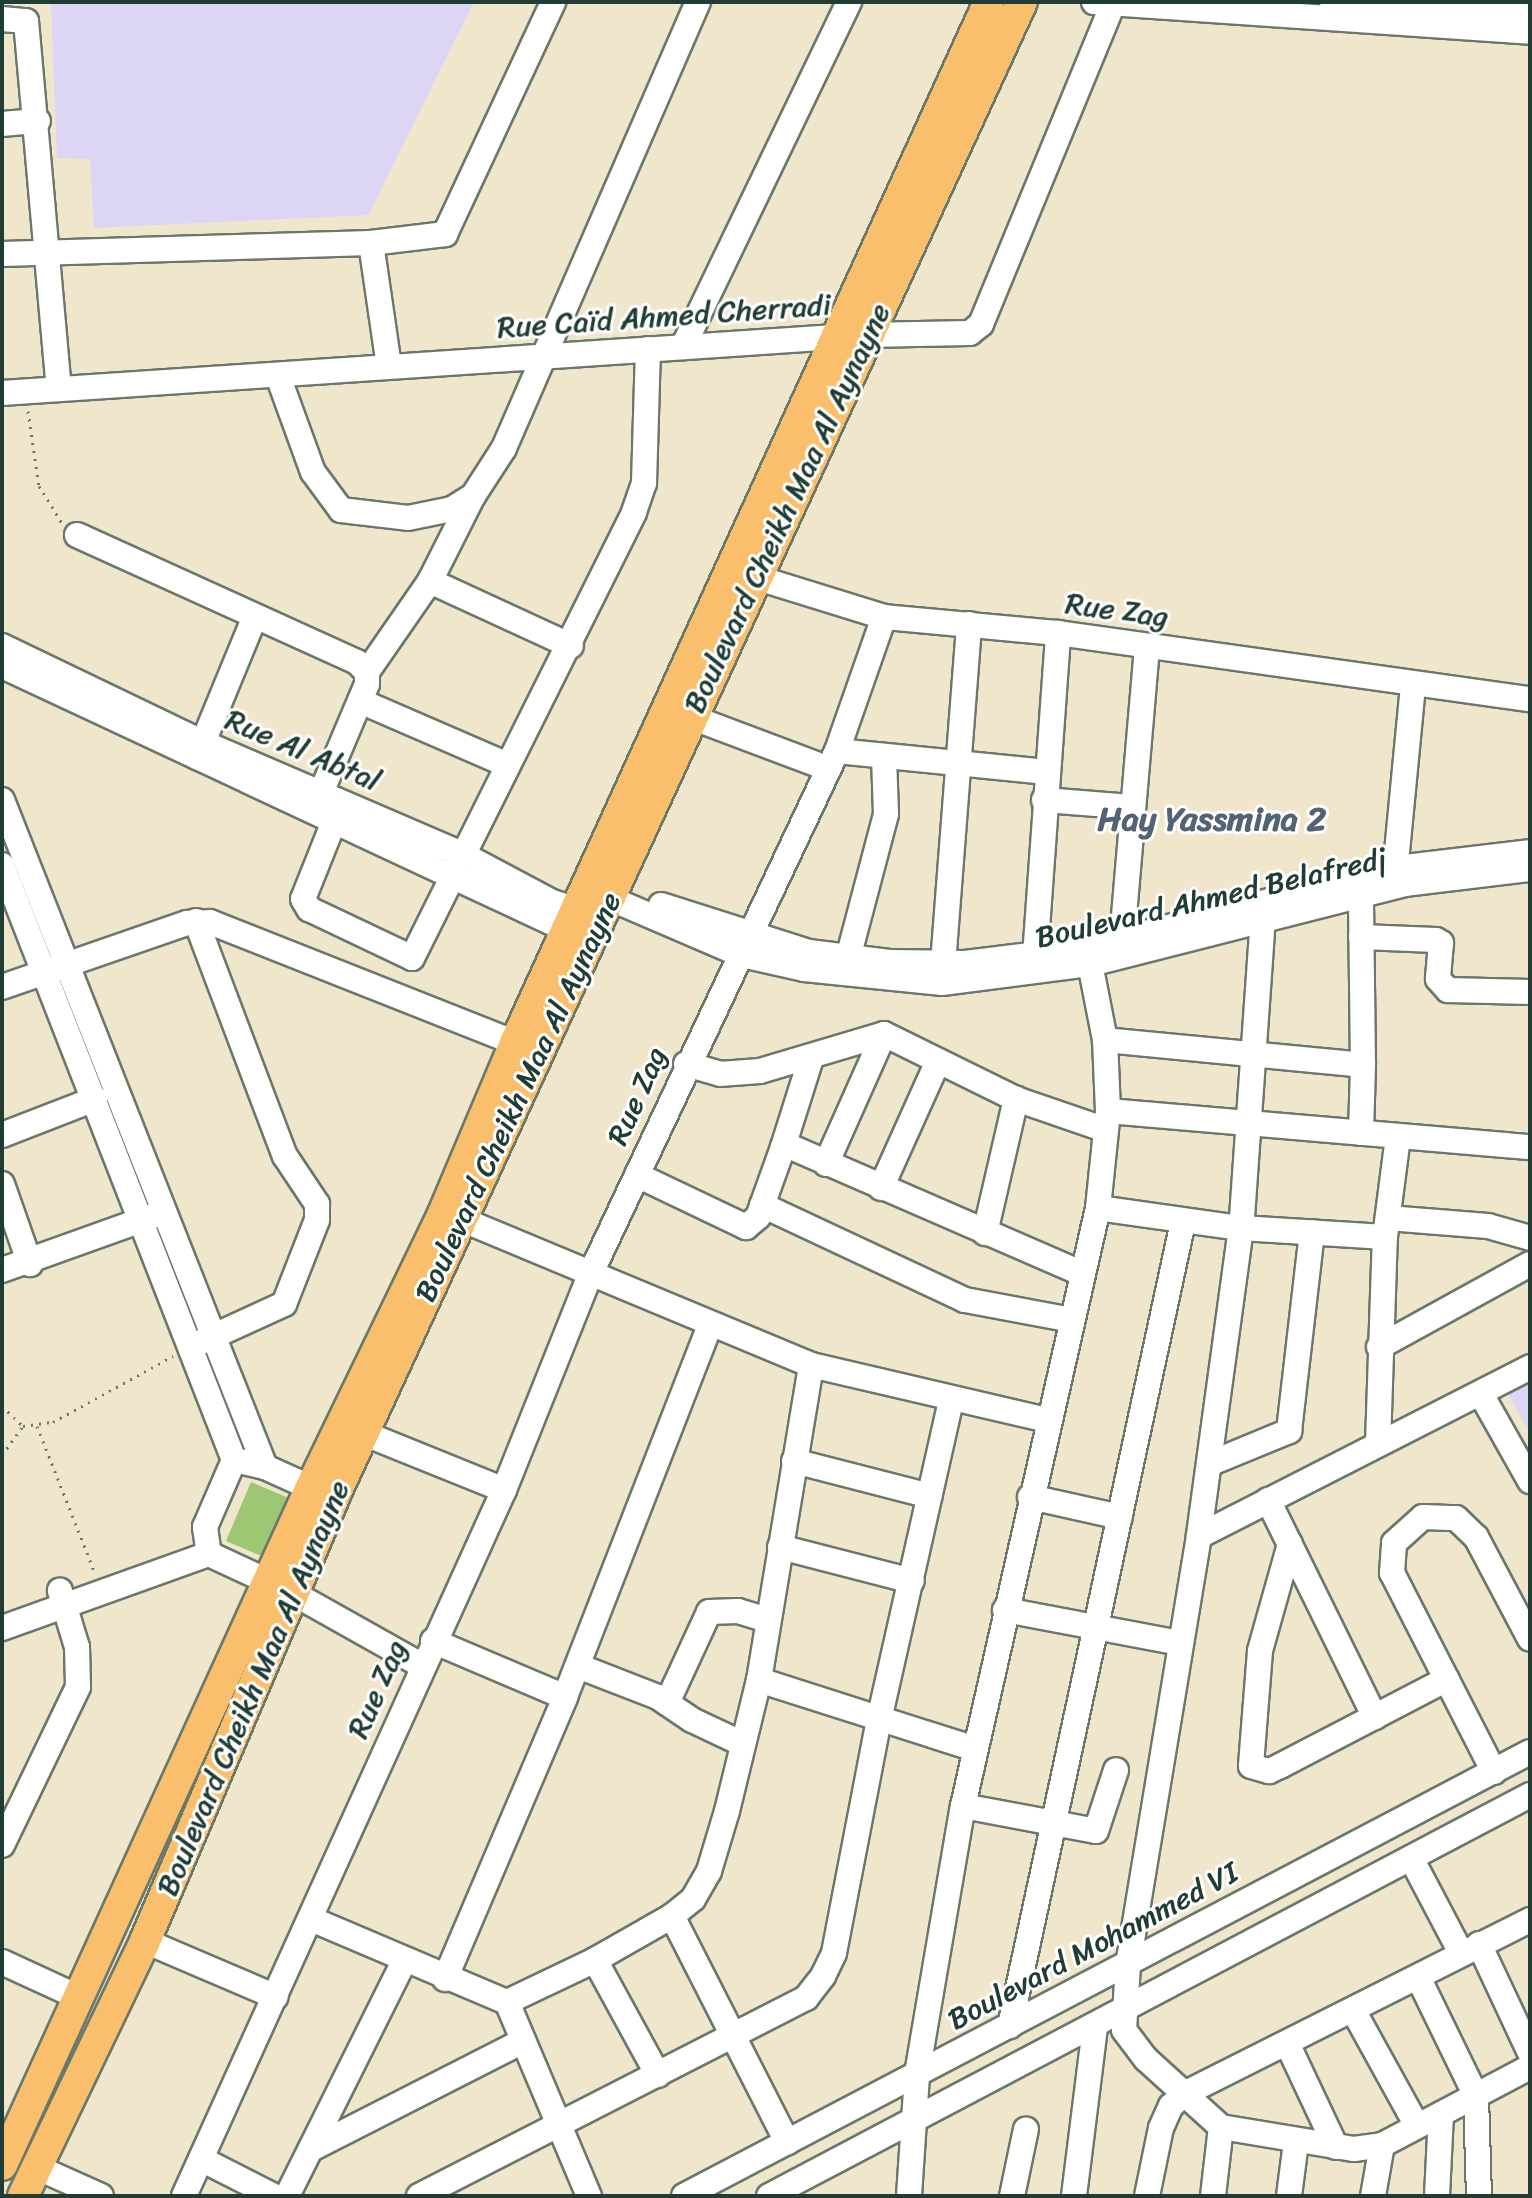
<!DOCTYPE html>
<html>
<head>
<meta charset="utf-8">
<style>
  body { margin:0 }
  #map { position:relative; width:1532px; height:2198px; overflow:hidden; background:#f0e6cc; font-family:Sriracha,sans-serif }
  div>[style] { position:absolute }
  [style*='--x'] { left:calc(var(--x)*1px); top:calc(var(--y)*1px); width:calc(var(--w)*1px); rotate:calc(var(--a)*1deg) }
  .built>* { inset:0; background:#dcd5f6 }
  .green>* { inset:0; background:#9ec773; transform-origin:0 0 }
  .path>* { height:3px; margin-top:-1.5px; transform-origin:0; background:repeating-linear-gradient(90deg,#687869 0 2px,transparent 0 8px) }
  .roads { filter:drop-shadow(2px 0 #687869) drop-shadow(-2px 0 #687869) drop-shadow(0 2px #687869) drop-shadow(0 -2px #687869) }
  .minor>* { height:24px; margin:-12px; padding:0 12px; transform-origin:12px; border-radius:12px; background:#fff }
  .major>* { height:30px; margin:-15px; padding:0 15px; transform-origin:15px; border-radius:15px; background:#f9bf6d }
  span { translate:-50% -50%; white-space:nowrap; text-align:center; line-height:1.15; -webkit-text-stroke:6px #fff; paint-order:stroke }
  .street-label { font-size:30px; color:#1f3d34 }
  .quarter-label { font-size:34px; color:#536275; font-weight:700 }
  .frame { position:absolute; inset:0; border:4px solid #1f3d34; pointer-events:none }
</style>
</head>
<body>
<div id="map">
  <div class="built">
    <div style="clip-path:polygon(51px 2px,474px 2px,368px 215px,94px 228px,90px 159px,57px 158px)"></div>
    <div style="clip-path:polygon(1530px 1383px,1530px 1433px,1508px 1394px)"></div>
  </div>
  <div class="green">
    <div style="left:251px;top:1482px;width:46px;height:64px;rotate:23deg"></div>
  </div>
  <div class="path">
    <div style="--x:28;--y:411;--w:76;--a:81.7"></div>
    <div style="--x:39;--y:486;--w:44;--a:58.1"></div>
    <div style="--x:2;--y:1406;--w:29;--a:44"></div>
    <div style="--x:23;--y:1426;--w:30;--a:-8"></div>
    <div style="--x:53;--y:1422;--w:137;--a:-28.8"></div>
    <div style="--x:37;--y:1426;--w:156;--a:68.5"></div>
    <div style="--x:2;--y:1455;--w:36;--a:-54"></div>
  </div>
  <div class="roads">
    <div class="minor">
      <div style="--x:1094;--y:2;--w:437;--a:3.9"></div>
      <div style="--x:1332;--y:2;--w:198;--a:3.8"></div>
      <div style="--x:2;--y:19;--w:24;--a:5"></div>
      <div style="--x:26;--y:21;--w:369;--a:84.9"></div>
      <div style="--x:2;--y:124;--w:36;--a:-5"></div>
      <div style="--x:371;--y:243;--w:125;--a:81.7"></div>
      <div style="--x:2;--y:254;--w:369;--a:-1.7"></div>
      <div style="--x:371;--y:243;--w:75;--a:-6.9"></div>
      <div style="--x:445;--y:234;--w:256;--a:-65"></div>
      <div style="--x:683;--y:347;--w:383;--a:-64.3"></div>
      <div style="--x:278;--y:376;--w:102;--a:70"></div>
      <div style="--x:313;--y:472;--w:47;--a:53.6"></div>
      <div style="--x:341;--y:510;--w:67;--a:6.8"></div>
      <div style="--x:408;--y:518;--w:45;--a:-11.6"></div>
      <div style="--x:452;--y:509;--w:25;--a:-32"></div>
      <div style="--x:473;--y:496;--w:57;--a:-57.1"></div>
      <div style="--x:504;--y:448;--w:486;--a:-66.5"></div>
      <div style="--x:2;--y:393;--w:865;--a:-3.84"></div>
      <div style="--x:865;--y:335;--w:105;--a:-1.1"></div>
      <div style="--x:970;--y:333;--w:14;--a:-39"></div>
      <div style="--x:981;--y:324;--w:348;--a:-67.6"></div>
      <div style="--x:77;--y:535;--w:307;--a:24.4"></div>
      <div style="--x:357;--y:662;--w:14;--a:45"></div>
      <div style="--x:367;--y:672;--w:12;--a:90"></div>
      <div style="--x:367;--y:684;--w:131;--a:112.9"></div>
      <div style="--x:755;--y:577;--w:135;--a:17.2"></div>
      <div style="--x:430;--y:581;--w:155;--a:24.7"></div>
      <div style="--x:2;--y:646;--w:224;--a:25.7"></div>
      <div style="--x:204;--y:743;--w:279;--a:23.3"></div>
      <div style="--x:460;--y:853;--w:104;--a:28"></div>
      <div style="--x:552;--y:902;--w:28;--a:17"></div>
      <div style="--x:2;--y:666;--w:624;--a:25.04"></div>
      <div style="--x:367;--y:672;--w:111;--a:-55.3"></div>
      <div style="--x:430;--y:581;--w:95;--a:-63.2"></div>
      <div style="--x:360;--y:701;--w:161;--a:23.4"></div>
      <div style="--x:691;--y:717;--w:147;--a:20.6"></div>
      <div style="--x:837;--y:751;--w:211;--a:5.7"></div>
      <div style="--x:197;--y:757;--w:149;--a:-67.6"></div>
      <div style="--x:2;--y:800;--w:717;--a:68.48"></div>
      <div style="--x:1044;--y:800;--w:88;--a:4.5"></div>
      <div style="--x:335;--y:819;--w:86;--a:111.8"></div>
      <div style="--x:303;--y:899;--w:12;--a:59"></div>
      <div style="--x:309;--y:909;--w:114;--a:25.4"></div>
      <div style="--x:412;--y:958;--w:498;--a:-63.5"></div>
      <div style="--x:634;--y:512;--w:31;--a:-71"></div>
      <div style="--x:644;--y:483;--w:134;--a:-88.3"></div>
      <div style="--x:2;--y:865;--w:639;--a:68.7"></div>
      <div style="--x:1394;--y:883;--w:198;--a:-84.5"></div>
      <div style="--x:609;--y:898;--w:145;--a:23.2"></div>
      <div style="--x:742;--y:955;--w:64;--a:12.7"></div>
      <div style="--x:804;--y:969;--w:139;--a:5.8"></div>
      <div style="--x:942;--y:983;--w:150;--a:-7.3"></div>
      <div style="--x:1091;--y:964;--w:325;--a:-14.3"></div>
      <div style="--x:1406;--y:884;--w:125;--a:-6.9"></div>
      <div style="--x:1264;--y:903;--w:326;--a:94"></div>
      <div style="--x:1241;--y:1228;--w:311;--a:97.8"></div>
      <div style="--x:1199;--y:1536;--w:435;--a:99.4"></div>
      <div style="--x:1128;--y:1965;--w:65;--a:93.5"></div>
      <div style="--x:1124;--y:2030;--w:36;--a:53"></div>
      <div style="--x:1146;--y:2059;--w:101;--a:42.2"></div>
      <div style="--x:1221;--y:2127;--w:135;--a:9.4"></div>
      <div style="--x:1354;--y:2149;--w:28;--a:-8"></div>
      <div style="--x:1382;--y:2145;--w:167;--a:-27.8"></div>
      <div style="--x:661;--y:905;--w:155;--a:17.6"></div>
      <div style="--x:809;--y:952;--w:83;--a:7"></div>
      <div style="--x:891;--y:962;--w:74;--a:0.8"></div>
      <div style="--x:965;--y:963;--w:123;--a:-7"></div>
      <div style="--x:1087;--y:948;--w:319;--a:-14.5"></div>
      <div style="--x:1396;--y:868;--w:135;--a:-6.8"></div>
      <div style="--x:196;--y:921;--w:251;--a:69.3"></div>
      <div style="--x:285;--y:1156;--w:58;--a:56.3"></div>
      <div style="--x:317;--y:1204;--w:16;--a:90"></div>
      <div style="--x:317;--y:1220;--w:90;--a:111.4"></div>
      <div style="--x:284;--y:1304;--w:94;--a:155.4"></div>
      <div style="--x:1361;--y:937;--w:75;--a:2.3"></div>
      <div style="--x:1436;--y:940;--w:6;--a:31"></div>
      <div style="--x:1441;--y:943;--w:36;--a:95"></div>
      <div style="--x:1438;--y:979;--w:15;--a:48"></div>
      <div style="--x:1448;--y:990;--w:82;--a:1.4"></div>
      <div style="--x:1122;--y:939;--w:294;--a:-85.1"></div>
      <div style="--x:1035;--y:957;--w:325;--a:-85.9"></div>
      <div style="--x:848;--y:958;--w:149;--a:-75.2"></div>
      <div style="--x:886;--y:814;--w:58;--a:-92"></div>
      <div style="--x:942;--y:977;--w:354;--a:-85.6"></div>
      <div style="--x:2;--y:987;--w:196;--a:-19.1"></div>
      <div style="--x:187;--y:923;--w:23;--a:-2"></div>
      <div style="--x:210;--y:922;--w:328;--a:21.6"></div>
      <div style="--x:1105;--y:1040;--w:259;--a:5.5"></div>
      <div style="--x:1363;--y:1065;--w:170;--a:-90.7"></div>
      <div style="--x:686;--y:1064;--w:35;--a:16"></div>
      <div style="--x:720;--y:1074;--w:40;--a:-4.3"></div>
      <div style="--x:760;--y:1071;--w:129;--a:-16.6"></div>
      <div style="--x:884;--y:1034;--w:147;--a:26.2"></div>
      <div style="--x:1016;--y:1099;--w:95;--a:19"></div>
      <div style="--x:1108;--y:1111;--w:424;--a:4.9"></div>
      <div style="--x:1361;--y:1133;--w:68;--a:-88.3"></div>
      <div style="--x:2;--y:1135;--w:100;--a:-21.2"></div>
      <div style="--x:783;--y:1147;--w:93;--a:-72.5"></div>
      <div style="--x:826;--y:1164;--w:142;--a:-66"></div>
      <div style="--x:637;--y:1175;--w:121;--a:25.5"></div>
      <div style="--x:746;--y:1227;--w:16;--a:-40"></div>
      <div style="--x:758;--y:1217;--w:74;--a:-70.3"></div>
      <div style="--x:783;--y:1147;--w:8;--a:0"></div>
      <div style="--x:791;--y:1147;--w:318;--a:23.5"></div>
      <div style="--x:2;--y:1184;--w:85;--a:70.7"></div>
      <div style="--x:881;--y:1188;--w:139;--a:-65.8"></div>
      <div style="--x:762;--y:1205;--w:224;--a:25.1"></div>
      <div style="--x:965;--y:1300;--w:109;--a:10.6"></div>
      <div style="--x:1098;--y:1208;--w:144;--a:8"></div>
      <div style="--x:1241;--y:1228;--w:144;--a:3.6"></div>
      <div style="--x:1388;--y:1218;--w:100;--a:4.6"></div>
      <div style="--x:1488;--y:1226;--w:44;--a:15.9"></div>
      <div style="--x:463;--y:1220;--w:377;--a:22.6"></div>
      <div style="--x:811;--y:1365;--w:242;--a:13.1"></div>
      <div style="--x:985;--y:1233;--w:138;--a:-77"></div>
      <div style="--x:2;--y:1270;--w:164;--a:-19.7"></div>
      <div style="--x:1379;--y:1347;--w:172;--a:-28.8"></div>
      <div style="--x:1481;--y:1394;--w:100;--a:60.6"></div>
      <div style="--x:363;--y:1433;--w:152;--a:22"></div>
      <div style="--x:1378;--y:1444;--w:207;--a:-88.1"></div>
      <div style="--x:1385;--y:1237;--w:101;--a:-82.6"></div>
      <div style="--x:794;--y:1461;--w:140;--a:14.4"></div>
      <div style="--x:1209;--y:1464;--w:87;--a:-22.4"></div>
      <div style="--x:1289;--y:1431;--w:200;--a:-83.4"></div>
      <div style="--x:327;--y:1495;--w:68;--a:-155.7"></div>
      <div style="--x:265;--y:1467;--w:32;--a:-167"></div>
      <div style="--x:234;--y:1460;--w:73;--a:113.4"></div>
      <div style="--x:205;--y:1527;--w:27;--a:82"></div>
      <div style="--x:209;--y:1554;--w:90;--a:24.9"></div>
      <div style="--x:291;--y:1592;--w:149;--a:29.3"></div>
      <div style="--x:1030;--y:1497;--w:92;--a:12.5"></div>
      <div style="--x:1268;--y:1500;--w:242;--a:63.8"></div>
      <div style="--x:1199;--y:1536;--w:372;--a:-27"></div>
      <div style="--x:1290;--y:1544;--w:111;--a:105.7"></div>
      <div style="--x:1260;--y:1651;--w:115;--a:94.5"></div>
      <div style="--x:1251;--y:1766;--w:19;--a:16"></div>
      <div style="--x:1269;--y:1771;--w:12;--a:-24"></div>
      <div style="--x:1280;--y:1766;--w:188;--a:-27.5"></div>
      <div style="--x:780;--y:1547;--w:136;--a:14.4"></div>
      <div style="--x:1005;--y:1610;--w:178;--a:10.7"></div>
      <div style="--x:2;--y:1628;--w:220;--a:-19.7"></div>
      <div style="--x:433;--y:1641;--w:143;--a:23"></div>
      <div style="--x:578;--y:1666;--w:86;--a:21.2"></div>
      <div style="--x:658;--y:1697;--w:41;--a:34.1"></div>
      <div style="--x:692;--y:1720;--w:56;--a:25.2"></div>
      <div style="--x:759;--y:1680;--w:227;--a:17.7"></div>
      <div style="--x:667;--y:1703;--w:100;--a:-65.2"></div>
      <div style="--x:709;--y:1612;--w:29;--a:-2"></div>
      <div style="--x:738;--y:1611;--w:31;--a:17"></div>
      <div style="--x:1494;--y:1772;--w:224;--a:-117.1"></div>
      <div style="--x:1392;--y:1573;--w:30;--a:-86"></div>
      <div style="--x:1394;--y:1543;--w:39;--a:-42"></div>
      <div style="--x:1423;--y:1517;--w:33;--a:2"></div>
      <div style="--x:1456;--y:1518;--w:28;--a:44"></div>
      <div style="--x:1476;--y:1537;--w:115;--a:62.1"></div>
      <div style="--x:963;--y:1806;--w:135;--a:10.6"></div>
      <div style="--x:1096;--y:1831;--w:64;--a:-71.8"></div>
      <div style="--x:2;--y:1845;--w:175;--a:-64.3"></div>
      <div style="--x:78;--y:1687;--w:40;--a:-91.4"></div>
      <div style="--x:77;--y:1647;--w:59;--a:-106.9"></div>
      <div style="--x:1411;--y:1858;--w:107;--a:62.2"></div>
      <div style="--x:672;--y:1916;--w:254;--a:63"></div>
      <div style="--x:311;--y:1919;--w:213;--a:23"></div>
      <div style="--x:507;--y:2002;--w:98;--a:-25.5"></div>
      <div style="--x:595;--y:1960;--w:89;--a:-29.7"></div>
      <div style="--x:672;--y:1916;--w:27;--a:-39"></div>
      <div style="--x:693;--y:1899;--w:32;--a:-60"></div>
      <div style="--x:709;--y:1871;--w:63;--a:-73.3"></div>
      <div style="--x:727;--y:1811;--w:135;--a:-76.3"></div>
      <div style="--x:759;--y:1680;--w:319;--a:-80.6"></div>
      <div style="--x:145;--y:1941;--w:142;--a:23.1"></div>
      <div style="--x:1479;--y:1944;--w:120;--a:64.9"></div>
      <div style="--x:595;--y:1960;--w:131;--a:61.3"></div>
      <div style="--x:2;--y:1962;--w:81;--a:24.7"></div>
      <div style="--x:1418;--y:1977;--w:132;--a:64"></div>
      <div style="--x:1476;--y:2096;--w:100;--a:88.3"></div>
      <div style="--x:445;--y:1979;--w:306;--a:-66.9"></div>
      <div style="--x:565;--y:1697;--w:398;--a:-68.7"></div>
      <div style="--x:507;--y:2002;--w:211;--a:67.1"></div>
      <div style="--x:1353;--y:2010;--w:132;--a:61.1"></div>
      <div style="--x:1010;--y:2026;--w:822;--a:-77.86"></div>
      <div style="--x:1287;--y:2043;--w:115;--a:64.8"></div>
      <div style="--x:311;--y:2149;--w:238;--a:-27"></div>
      <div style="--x:201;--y:2159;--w:82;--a:26.9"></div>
      <div style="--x:36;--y:2167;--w:71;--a:24"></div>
      <div style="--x:184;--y:2196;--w:775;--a:-65.62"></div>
      <div style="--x:504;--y:1490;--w:232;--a:-68.2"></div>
      <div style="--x:590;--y:1275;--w:579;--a:-64.76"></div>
      <div style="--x:837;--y:751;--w:142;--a:-70.7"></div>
      <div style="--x:884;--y:617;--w:175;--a:5.3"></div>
      <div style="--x:1058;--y:633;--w:477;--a:8"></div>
      <div style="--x:287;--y:2196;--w:263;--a:-63.5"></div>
      <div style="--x:419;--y:2196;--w:435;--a:-27.1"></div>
      <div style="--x:806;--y:1998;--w:28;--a:-52"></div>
      <div style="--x:823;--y:1976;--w:25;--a:-64"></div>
      <div style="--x:834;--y:1953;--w:237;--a:-79.1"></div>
      <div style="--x:879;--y:1720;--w:327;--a:-77.3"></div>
      <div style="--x:684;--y:2196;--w:955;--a:-27.69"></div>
      <div style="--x:769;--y:2196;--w:860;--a:-27.79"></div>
      <div style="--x:909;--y:2196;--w:122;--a:-86.2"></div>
      <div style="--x:917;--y:2074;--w:272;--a:-80.3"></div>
      <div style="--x:963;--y:1806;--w:613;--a:-77.28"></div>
      <div style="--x:1098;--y:1208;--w:98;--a:-84.1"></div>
      <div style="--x:1108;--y:1111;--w:71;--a:-92.4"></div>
      <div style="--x:1105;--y:1040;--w:94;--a:-101.1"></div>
      <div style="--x:1012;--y:2196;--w:68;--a:-78.2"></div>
      <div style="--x:1074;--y:2196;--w:169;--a:-82.9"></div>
      <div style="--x:1147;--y:2196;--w:69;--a:-78.4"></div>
      <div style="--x:1161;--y:2128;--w:24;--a:-66"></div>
      <div style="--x:1171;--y:2106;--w:18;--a:-43"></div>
      <div style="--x:1184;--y:2094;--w:387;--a:-26.7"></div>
      <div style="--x:1213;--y:2196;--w:69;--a:-83.4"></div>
      <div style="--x:1289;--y:2196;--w:54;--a:-82.6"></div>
      <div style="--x:1373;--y:2196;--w:52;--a:-80"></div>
      <div style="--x:1437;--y:2196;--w:82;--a:-87.2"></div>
    </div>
    <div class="major">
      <div style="--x:2;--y:2165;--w:743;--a:-65.5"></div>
      <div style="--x:310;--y:1489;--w:303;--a:-64.2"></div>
      <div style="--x:442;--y:1216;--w:188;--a:-67.1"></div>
      <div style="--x:515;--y:1043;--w:1144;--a:-65.52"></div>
      <div style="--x:23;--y:2196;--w:283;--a:-64.4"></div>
      <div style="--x:145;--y:1941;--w:483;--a:-66.9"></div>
      <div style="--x:334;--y:1497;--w:1646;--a:-65.29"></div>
    </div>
  </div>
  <div class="street-label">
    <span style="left:664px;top:316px;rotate:-4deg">Rue Caïd Ahmed Cherradi</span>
    <span style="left:787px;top:508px;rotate:-65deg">Boulevard Cheikh Maa Al Aynayne</span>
    <span style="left:1117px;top:610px;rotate:8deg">Rue Zag</span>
    <span style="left:303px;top:750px;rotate:23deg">Rue Al Abtal</span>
    <span style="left:1211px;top:898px;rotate:-13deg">Boulevard Ahmed Belafredj</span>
    <span style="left:637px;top:1096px;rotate:-66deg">Rue Zag</span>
    <span style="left:518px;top:1097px;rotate:-65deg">Boulevard Cheikh Maa Al Aynayne</span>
    <span style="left:253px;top:1688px;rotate:-67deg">Boulevard Cheikh Maa Al Aynayne</span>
    <span style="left:377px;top:1689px;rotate:-66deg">Rue Zag</span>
    <span style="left:1093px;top:1946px;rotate:-28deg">Boulevard Mohammed VI</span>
  </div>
  <div class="quarter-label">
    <span style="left:1212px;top:820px">Hay Yassmina 2</span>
  </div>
  <div class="frame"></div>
</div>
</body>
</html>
